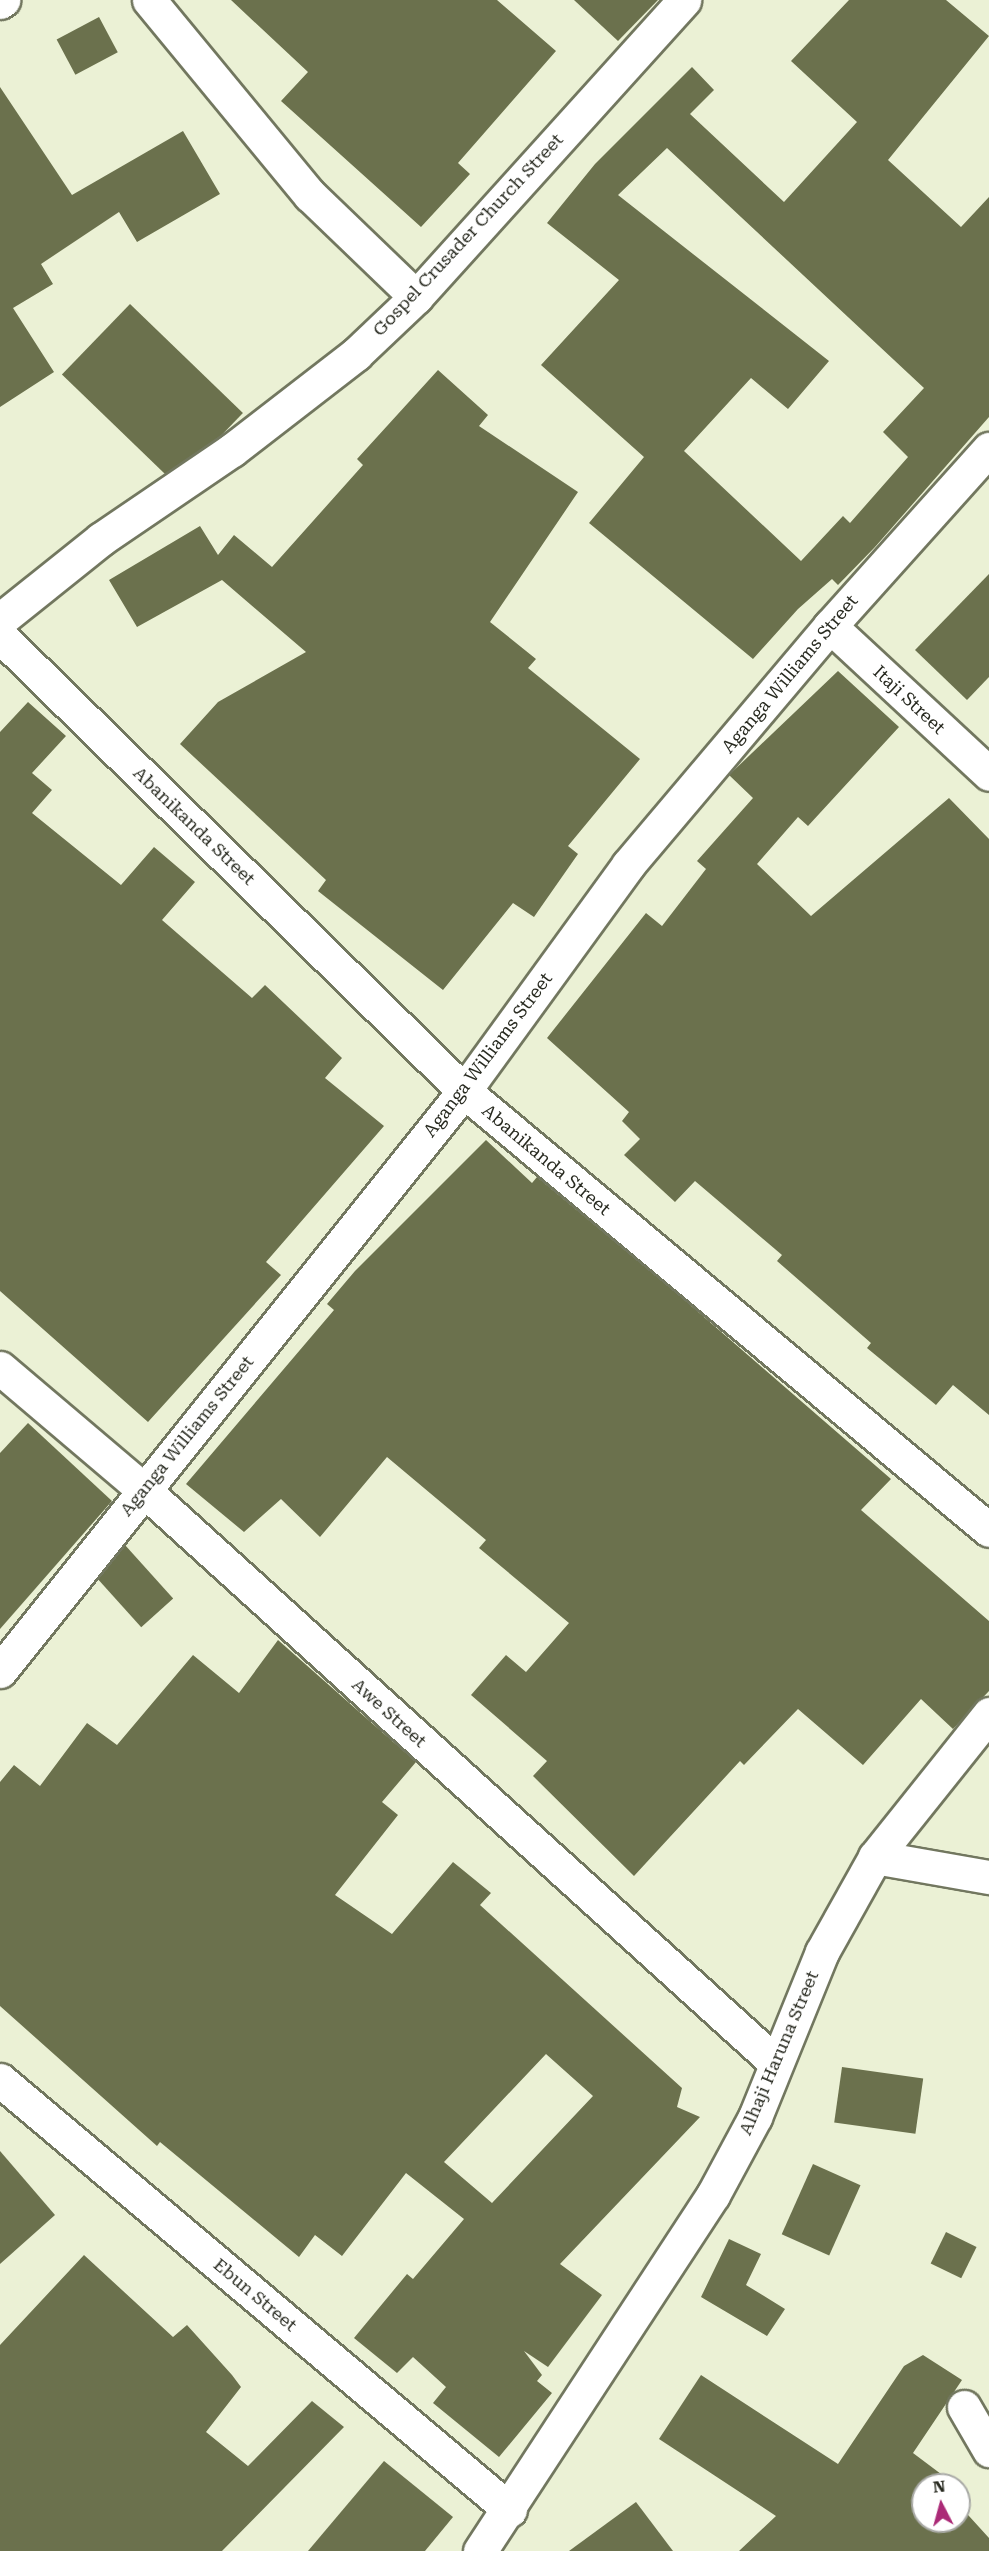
<!DOCTYPE html>
<html>
<head>
<meta charset="utf-8">
<style>
  body { margin:0 }
  #map { position:relative; width:989px; height:2551px; overflow:hidden; background:#ebf1d5; font-family:"Roboto Serif",serif }
  div>[style] { position:absolute }
  [style*='--x'] { left:calc(var(--x)*1px); top:calc(var(--y)*1px); width:calc(var(--w)*1px); rotate:calc(var(--a)*1deg) }
  .building>* { inset:0; background:#6b714d; transform-origin:0 0 }
  .roads { filter:drop-shadow(2px 0 #72775f) drop-shadow(-2px 0 #72775f) drop-shadow(0 2px #72775f) drop-shadow(0 -2px #72775f) }
  .street>* { height:33px; margin:-16.5px; padding:0 16.5px; transform-origin:16.5px; border-radius:16.5px; background:#fff }
  span { translate:-50% -50%; white-space:nowrap; text-align:center; line-height:1.15; -webkit-text-stroke:6px #fff; paint-order:stroke }
  .street-label { font-size:18px; color:#282a20 }
  .north { position:absolute; left:911px; top:2473px; width:60px; height:60px; box-sizing:border-box; background:#fff; border:2px solid #a9aaa6; border-radius:50%; rotate:354deg; font-size:16px; font-weight:700; line-height:24px; text-align:center; color:#282a20 }
  .north::after { content:''; display:block; margin:auto; width:21px; height:27px; background:#ab2a77; clip-path:polygon(50% 0,100% 100%,50% 72%,0 100%) }
</style>
</head>
<body>
<div id="map">
  <div class="building">
    <div style="clip-path:polygon(231px 0,497px 0,556px 51px,458px 163px,470px 174px,421px 227px,281px 101px,308px 72px)"></div>
    <div style="clip-path:polygon(574px 0,658px 0,618px 41px)"></div>
    <div style="clip-path:polygon(evenodd,849px 0,946px 0,989px 36px,888px 160px,961px 227px,989px 197px,989px 417px,875px 547px,838px 585px,832px 579px,798px 609px,753px 659px,589px 523px,644px 457px,541px 365px,619px 280px,547px 223px,595px 164px,692px 67px,714px 90px,690px 114px,784px 202px,857px 122px,791px 61px,849px 0,667px 148px,924px 388px,883px 432px,908px 457px,850px 523px,843px 516px,801px 561px,684px 451px,751px 378px,788px 409px,829px 361px,618px 195px,667px 148px)"></div>
    <div style="left:99px;top:17px;width:40px;height:48px;rotate:62deg"></div>
    <div style="clip-path:polygon(0 87px,72px 195px,183px 131px,220px 194px,137px 242px,119px 212px,41px 264px,53px 284px,13px 308px,54px 372px,0 407px)"></div>
    <div style="left:130px;top:304px;width:157px;height:98px;rotate:44deg"></div>
    <div style="clip-path:polygon(438px 370px,488px 415px,479px 426px,578px 492px,490px 622px,536px 659px,528px 668px,640px 759px,568px 846px,578px 854px,534px 917px,513px 903px,443px 990px,318px 891px,326px 880px,180px 744px,218px 702px,306px 652px,222px 580px,137px 627px,109px 580px,200px 526px,218px 555px,234px 535px,272px 567px,363px 465px,357px 459px)"></div>
    <div style="clip-path:polygon(989px 574px,989px 677px,967px 700px,915px 650px)"></div>
    <div style="clip-path:polygon(838px 671px,899px 727px,808px 826px,798px 817px,757px 864px,811px 916px,949px 798px,989px 839px,989px 1415px,953px 1385px,936px 1405px,867px 1348px,871px 1343px,777px 1261px,782px 1255px,695px 1181px,675px 1202px,624px 1155px,640px 1139px,622px 1121px,629px 1112px,547px 1038px,646px 913px,662px 926px,706px 869px,697px 861px,753px 798px,729px 775px)"></div>
    <div style="clip-path:polygon(28px 702px,66px 736px,32px 773px,52px 790px,32px 813px,121px 885px,154px 847px,195px 882px,162px 920px,252px 998px,265px 985px,342px 1058px,325px 1078px,384px 1126px,266px 1262px,281px 1275px,148px 1422px,0 1291px,0 732px)"></div>
    <div style="clip-path:polygon(486px 1140px,532px 1183px,537px 1177px,681px 1297px,891px 1479px,861px 1510px,989px 1621px,989px 1691px,953px 1729px,921px 1699px,863px 1765px,798px 1709px,744px 1765px,740px 1761px,634px 1876px,533px 1776px,547px 1761px,471px 1695px,506px 1655px,526px 1672px,569px 1623px,479px 1548px,486px 1540px,387px 1457px,320px 1537px,281px 1499px,244px 1532px,186px 1484px,334px 1310px,327px 1304px,355px 1271px)"></div>
    <div style="clip-path:polygon(28px 1423px,112px 1501px,0 1629px,0 1453px)"></div>
    <div style="left:125px;top:1545px;width:72px;height:43px;rotate:48deg"></div>
    <div style="clip-path:polygon(evenodd,278px 1640px,416px 1762px,382px 1802px,398px 1815px,335px 1895px,392px 1934px,453px 1862px,491px 1893px,480px 1905px,682px 2088px,677px 2107px,700px 2117px,560px 2264px,602px 2295px,548px 2367px,524px 2351px,542px 2375px,537px 2381px,552px 2393px,499px 2457px,433px 2403px,446px 2387px,413px 2357px,397px 2373px,354px 2338px,407px 2274px,413px 2279px,464px 2219px,406px 2173px,342px 2256px,315px 2235px,299px 2257px,160px 2142px,157px 2146px,0 2006px,0 1782px,14px 1765px,40px 1786px,87px 1723px,117px 1745px,193px 1655px,239px 1693px,278px 1640px,546px 2054px,593px 2096px,492px 2203px,444px 2162px,546px 2054px)"></div>
    <div style="left:842px;top:2067px;width:82px;height:56px;rotate:8deg"></div>
    <div style="clip-path:polygon(0 2151px,55px 2215px,0 2264px)"></div>
    <div style="left:813px;top:2164px;width:52px;height:77px;rotate:24deg"></div>
    <div style="left:946px;top:2232px;width:34px;height:35px;rotate:26deg"></div>
    <div style="clip-path:polygon(729px 2239px,761px 2254px,746px 2285px,785px 2309px,767px 2336px,701px 2297px)"></div>
    <div style="clip-path:polygon(84px 2255px,173px 2337px,187px 2325px,232px 2375px,241px 2387px,206px 2432px,248px 2466px,312px 2401px,344px 2427px,222px 2551px,0 2551px,0 2345px)"></div>
    <div style="clip-path:polygon(923px 2355px,962px 2380px,913px 2453px,953px 2483px,923px 2485px,923px 2521px,959px 2521px,959px 2505px,989px 2538px,989px 2551px,739px 2551px,776px 2516px,659px 2439px,701px 2375px,838px 2464px,904px 2366px)"></div>
    <div style="clip-path:polygon(384px 2461px,453px 2517px,425px 2551px,308px 2551px)"></div>
    <div style="clip-path:polygon(636px 2502px,673px 2551px,569px 2551px)"></div>
  </div>
  <div class="roads">
    <div class="street">
      <div style="--x:149;--y:0;--w:253;--a:50.5"></div>
      <div style="--x:310;--y:195;--w:147;--a:43.9"></div>
      <div style="--x:0;--y:2;--w:4;--a:-34"></div>
      <div style="--x:0;--y:620;--w:129;--a:-38.7"></div>
      <div style="--x:101;--y:539;--w:158;--a:-34.2"></div>
      <div style="--x:232;--y:450;--w:157;--a:-37.7"></div>
      <div style="--x:356;--y:354;--w:83;--a:-43.5"></div>
      <div style="--x:416;--y:297;--w:400;--a:-47.9"></div>
      <div style="--x:830;--y:626;--w:217;--a:42.9"></div>
      <div style="--x:0;--y:636;--w:650;--a:44.44"></div>
      <div style="--x:464;--y:1091;--w:684;--a:39.9"></div>
      <div style="--x:0;--y:1368;--w:190;--a:40.3"></div>
      <div style="--x:145;--y:1491;--w:850;--a:42.19"></div>
      <div style="--x:0;--y:1671;--w:743;--a:-51.34"></div>
      <div style="--x:464;--y:1091;--w:279;--a:-54"></div>
      <div style="--x:628;--y:865;--w:313;--a:-49.8"></div>
      <div style="--x:830;--y:626;--w:238;--a:-48.1"></div>
      <div style="--x:875;--y:1857;--w:116;--a:10"></div>
      <div style="--x:0;--y:2080;--w:667;--a:40.14"></div>
      <div style="--x:964;--y:2407;--w:50;--a:59.8"></div>
      <div style="--x:480;--y:2551;--w:425;--a:-56.8"></div>
      <div style="--x:713;--y:2195;--w:89;--a:-61.7"></div>
      <div style="--x:755;--y:2117;--w:178;--a:-67.9"></div>
      <div style="--x:822;--y:1952;--w:109;--a:-60.8"></div>
      <div style="--x:875;--y:1857;--w:183;--a:-51.4"></div>
    </div>
  </div>
  <div class="street-label">
    <span style="left:468px;top:235px;rotate:-47deg">Gospel Crusader Church Street</span>
    <span style="left:790px;top:674px;rotate:-50deg">Aganga Williams Street</span>
    <span style="left:909px;top:700px;rotate:43deg">Itaji Street</span>
    <span style="left:194px;top:826px;rotate:44deg">Abanikanda Street</span>
    <span style="left:488px;top:1055px;rotate:-53deg">Aganga Williams Street</span>
    <span style="left:546px;top:1160px;rotate:40deg">Abanikanda Street</span>
    <span style="left:187px;top:1436px;rotate:-51deg">Aganga Williams Street</span>
    <span style="left:389px;top:1713px;rotate:42deg">Awe Street</span>
    <span style="left:779px;top:2053px;rotate:-67deg">Alhaji Haruna Street</span>
    <span style="left:255px;top:2295px;rotate:40deg">Ebun Street</span>
  </div>
  <div class="north">N</div>
</div>
</body>
</html>
